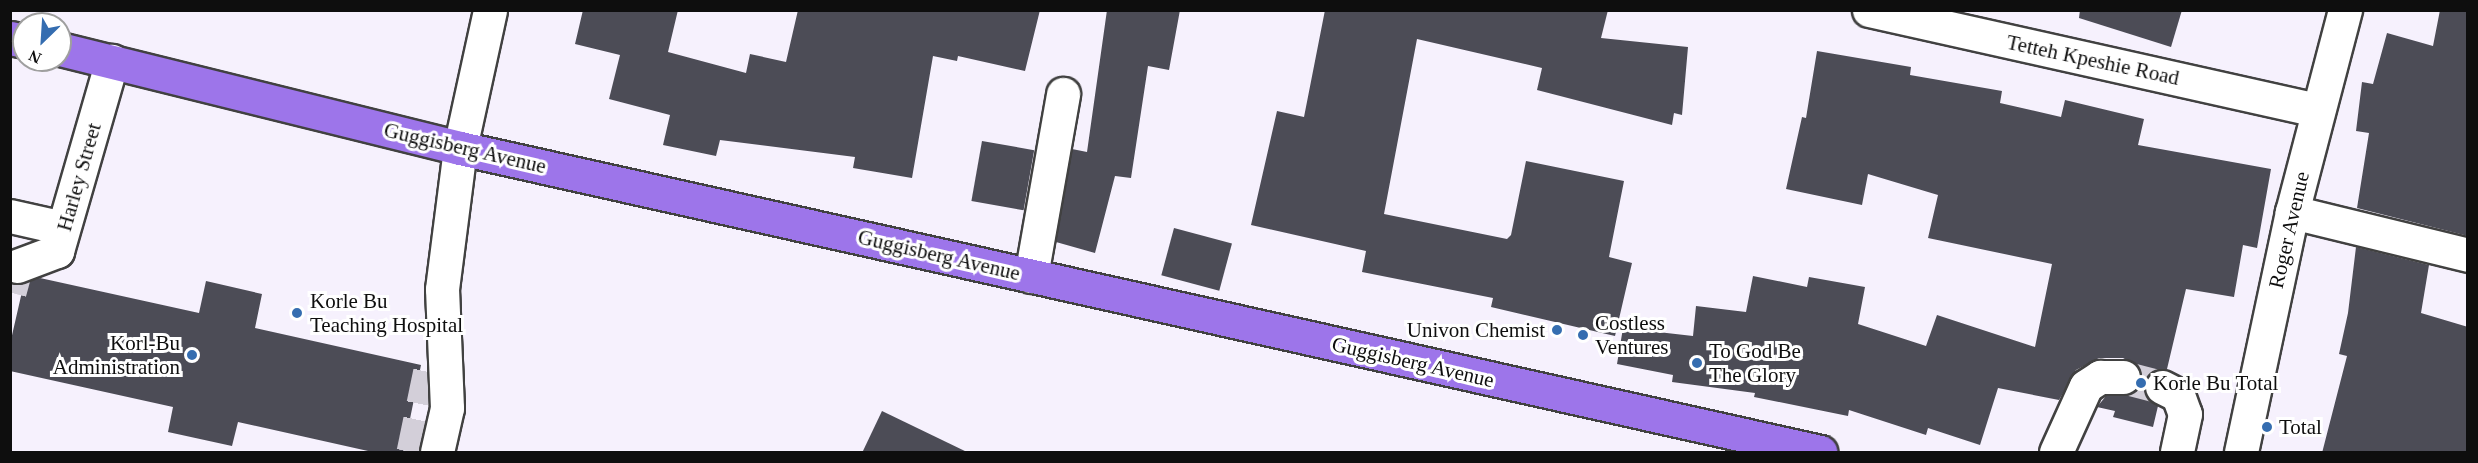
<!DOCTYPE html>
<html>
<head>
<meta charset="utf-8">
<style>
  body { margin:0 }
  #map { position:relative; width:2478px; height:463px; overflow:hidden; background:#f6f1fd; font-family:"Times New Roman",serif }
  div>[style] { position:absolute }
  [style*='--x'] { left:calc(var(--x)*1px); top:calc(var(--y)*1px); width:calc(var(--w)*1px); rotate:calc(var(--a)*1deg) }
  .building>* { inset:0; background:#4c4c56; transform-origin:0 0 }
  .minor-tunnel>* { height:33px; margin-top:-16.5px; transform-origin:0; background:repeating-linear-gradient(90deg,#d3cfd9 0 33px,transparent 0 49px) }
  .roads { filter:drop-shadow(2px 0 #414141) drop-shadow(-2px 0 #414141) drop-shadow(0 2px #414141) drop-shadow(0 -2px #414141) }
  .minor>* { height:33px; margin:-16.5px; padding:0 16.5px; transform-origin:16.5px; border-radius:16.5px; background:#fff }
  .major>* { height:33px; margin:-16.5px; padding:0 16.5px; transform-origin:16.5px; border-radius:16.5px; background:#9d75ea }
  .dots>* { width:16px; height:16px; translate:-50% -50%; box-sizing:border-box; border:3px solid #fff; border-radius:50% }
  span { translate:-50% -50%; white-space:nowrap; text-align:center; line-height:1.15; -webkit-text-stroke:6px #fff; paint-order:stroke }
  .street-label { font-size:21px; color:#0e0e0e }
  .poi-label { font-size:21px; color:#0e0e0e }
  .left { translate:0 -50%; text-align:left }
  .right { translate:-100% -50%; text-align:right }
  .frame { position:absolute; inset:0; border:12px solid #0e0e0e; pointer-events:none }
  .north { position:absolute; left:12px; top:12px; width:60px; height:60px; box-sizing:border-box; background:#fff; border:2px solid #9f9f9f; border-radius:50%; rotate:205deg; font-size:16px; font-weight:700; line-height:24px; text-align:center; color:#0e0e0e }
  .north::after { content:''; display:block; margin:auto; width:21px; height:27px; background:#356db0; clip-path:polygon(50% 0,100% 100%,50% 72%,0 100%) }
</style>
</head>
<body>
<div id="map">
  <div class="building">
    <div style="clip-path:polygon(583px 10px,678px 10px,668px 52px,746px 73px,750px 54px,786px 62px,798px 10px,1040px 10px,1025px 71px,958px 56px,957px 61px,933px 56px,912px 178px,853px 168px,855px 157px,720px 140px,716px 156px,663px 145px,670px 115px,609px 99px,620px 55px,575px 44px)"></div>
    <div style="clip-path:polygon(1107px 10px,1180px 10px,1169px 70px,1148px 66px,1131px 178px,1115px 176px,1095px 253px,1056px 242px,1072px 149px,1087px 152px)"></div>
    <div style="clip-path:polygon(1325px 10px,1608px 10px,1601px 38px,1688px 47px,1682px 115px,1674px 113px,1672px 125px,1537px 90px,1542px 68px,1417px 39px,1384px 214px,1507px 239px,1511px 235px,1526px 161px,1624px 181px,1609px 257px,1632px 263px,1615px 336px,1491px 307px,1493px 298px,1362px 272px,1366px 251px,1251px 225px,1277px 111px,1304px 117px)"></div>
    <div style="clip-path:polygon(2080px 10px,2182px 10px,2171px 47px,2079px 18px)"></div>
    <div style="clip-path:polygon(2440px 10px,2468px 10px,2468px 236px,2357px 208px,2369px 133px,2356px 131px,2362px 82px,2373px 84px,2387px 33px,2433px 46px)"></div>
    <div style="clip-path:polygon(1817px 51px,1911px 67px,1910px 75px,2002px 91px,2000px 103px,2061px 117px,2065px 100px,2144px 119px,2138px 145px,2271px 169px,2257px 248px,2243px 245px,2234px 297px,2186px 289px,2167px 369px,2152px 371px,2145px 379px,2146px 397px,2158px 406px,2153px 427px,2113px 417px,2115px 411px,2097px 407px,2106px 396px,2132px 393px,2139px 386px,2139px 367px,2123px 358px,2099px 358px,2076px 370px,2059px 400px,1998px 388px,1980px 445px,1928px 428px,1926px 435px,1849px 410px,1848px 416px,1754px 397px,1755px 393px,1672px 382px,1673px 375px,1617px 364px,1623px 328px,1693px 336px,1696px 306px,1746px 312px,1753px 276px,1807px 287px,1809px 277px,1865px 287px,1858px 324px,1926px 346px,1937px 315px,2035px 347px,2052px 264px,1928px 238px,1938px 195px,1868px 174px,1862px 205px,1786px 189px,1802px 117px,1806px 118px)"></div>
    <div style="left:982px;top:141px;width:53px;height:61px;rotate:10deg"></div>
    <div style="left:1174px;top:228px;width:60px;height:49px;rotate:15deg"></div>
    <div style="clip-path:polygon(2356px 247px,2429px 265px,2421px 313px,2468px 327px,2468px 453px,2322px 453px,2347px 356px,2339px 354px,2348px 313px)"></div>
    <div style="clip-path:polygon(40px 278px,199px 313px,206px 281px,262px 294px,255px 328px,421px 365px,403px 453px,377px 453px,238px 422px,232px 446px,168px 432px,173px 407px,10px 371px,10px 344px,24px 283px)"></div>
    <div style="clip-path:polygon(882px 411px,969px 453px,862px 453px)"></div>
  </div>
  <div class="minor-tunnel">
    <div style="--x:10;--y:292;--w:27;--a:-75"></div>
    <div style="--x:2123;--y:377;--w:40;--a:14.4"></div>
    <div style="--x:413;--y:452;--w:89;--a:-78.3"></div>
  </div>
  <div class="roads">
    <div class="minor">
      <div style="--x:1869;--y:10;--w:459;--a:12.6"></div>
      <div style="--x:2292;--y:212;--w:181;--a:13.7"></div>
      <div style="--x:10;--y:216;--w:54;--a:12.8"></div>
      <div style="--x:17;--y:266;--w:43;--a:-20.6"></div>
      <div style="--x:57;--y:251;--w:198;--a:-73.9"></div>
      <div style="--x:1031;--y:276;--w:185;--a:-80"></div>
      <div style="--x:2162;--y:387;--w:18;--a:27"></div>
      <div style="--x:2178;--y:395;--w:20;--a:70"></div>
      <div style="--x:2185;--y:414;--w:39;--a:102"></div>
      <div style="--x:437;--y:452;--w:45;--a:-77.2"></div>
      <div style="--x:447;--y:408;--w:119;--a:-92.4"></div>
      <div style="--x:442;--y:289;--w:142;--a:-82.7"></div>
      <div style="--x:460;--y:148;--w:141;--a:-77.7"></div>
      <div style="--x:2056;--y:452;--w:72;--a:-65.6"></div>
      <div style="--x:2086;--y:386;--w:17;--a:-33"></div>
      <div style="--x:2100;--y:377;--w:23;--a:0"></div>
      <div style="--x:2241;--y:452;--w:245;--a:-78"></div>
      <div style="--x:2292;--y:212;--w:209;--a:-75.3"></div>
    </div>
    <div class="major">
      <div style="--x:10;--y:38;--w:14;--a:12"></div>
      <div style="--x:60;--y:49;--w:412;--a:13.9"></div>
      <div style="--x:460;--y:148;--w:1394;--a:12.6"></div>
    </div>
  </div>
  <div class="dots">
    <div style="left:297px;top:313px;background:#356db0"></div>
    <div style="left:1557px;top:330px;background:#356db0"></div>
    <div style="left:1583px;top:335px;background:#356db0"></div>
    <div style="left:192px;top:355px;background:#356db0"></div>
    <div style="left:1697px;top:363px;background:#356db0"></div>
    <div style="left:2141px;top:383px;background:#356db0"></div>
    <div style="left:2267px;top:427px;background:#356db0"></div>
  </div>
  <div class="street-label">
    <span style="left:2093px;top:60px;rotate:12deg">Tetteh Kpeshie Road</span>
    <span style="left:465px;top:148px;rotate:13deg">Guggisberg Avenue</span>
    <span style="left:79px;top:177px;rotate:-74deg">Harley Street</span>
    <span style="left:2289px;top:230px;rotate:-77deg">Roger Avenue</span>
    <span style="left:939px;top:255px;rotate:13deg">Guggisberg Avenue</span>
    <span style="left:1413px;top:362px;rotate:13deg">Guggisberg Avenue</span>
  </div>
  <div class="poi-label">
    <span class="left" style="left:310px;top:313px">Korle Bu<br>Teaching Hospital</span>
    <span class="left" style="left:1595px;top:335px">Costless<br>Ventures</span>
    <span class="right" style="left:1545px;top:330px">Univon Chemist</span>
    <span class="right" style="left:180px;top:355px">Korl-Bu<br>Administration</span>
    <span class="left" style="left:1709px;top:363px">To God Be<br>The Glory</span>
    <span class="left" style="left:2153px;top:383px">Korle Bu Total</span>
    <span class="left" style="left:2279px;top:427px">Total</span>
  </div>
  <div class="frame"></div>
  <div class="north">N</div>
</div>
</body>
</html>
